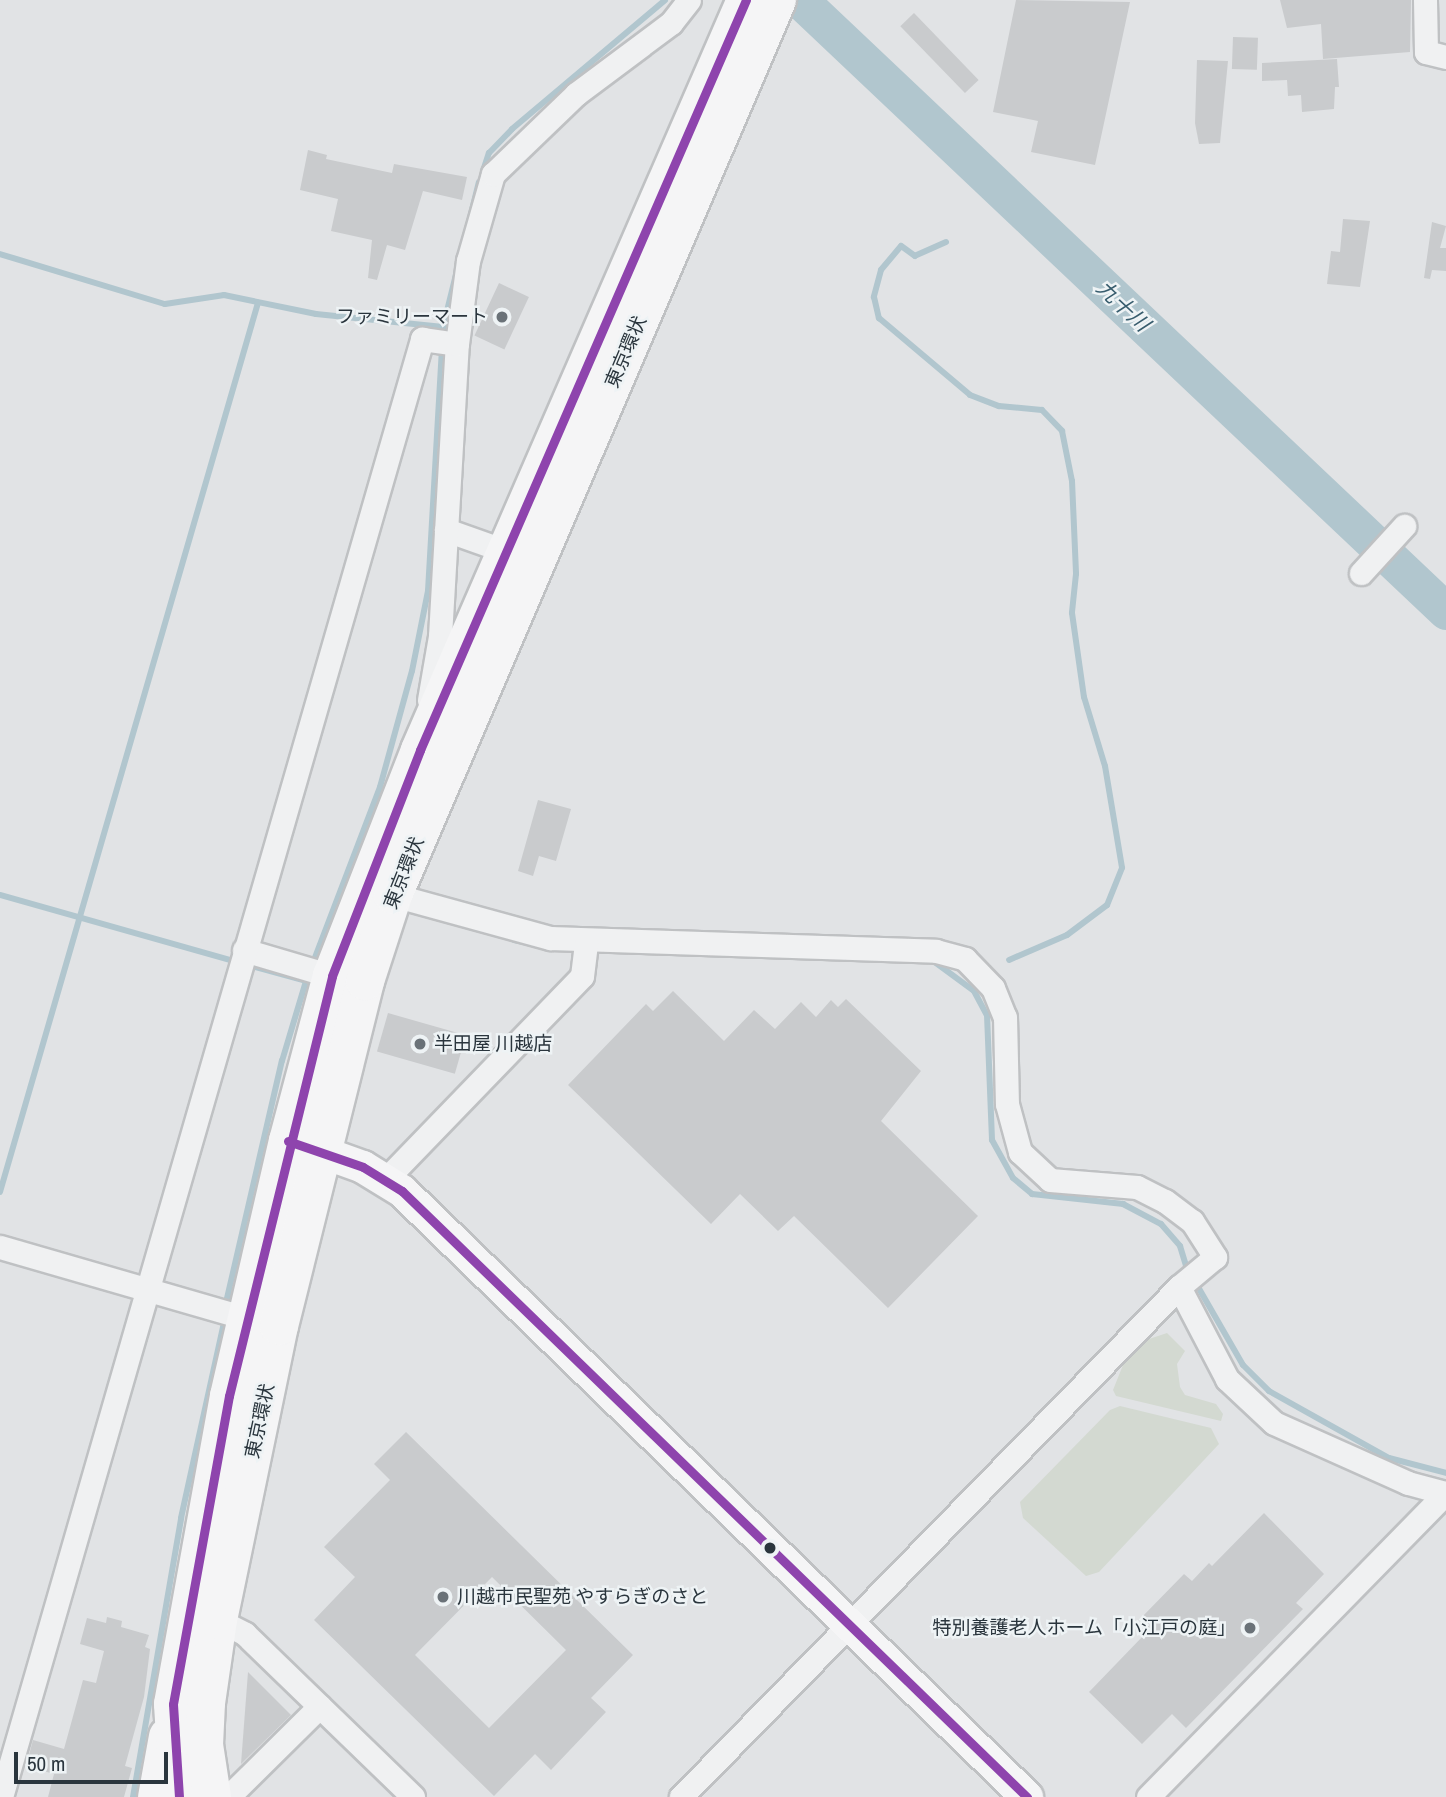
<!DOCTYPE html>
<html>
<head>
<meta charset="utf-8">
<style>
  body { margin:0 }
  #map { position:relative; width:1446px; height:1797px; overflow:hidden; background:#e1e3e5; font-family:"Archivo Narrow","Noto Sans JP",sans-serif }
  div>[style] { position:absolute }
  [style*='--x'] { left:calc(var(--x)*1px); top:calc(var(--y)*1px); width:calc(var(--w)*1px); rotate:calc(var(--a)*1deg) }
  .green>* { inset:0; background:#d3d9d1 }
  .stream>* { height:6px; margin:-3px; padding:0 3px; transform-origin:3px; border-radius:3px; background:#b1c6ce }
  .river>* { height:37px; margin:-18.5px; padding:0 18.5px; transform-origin:18.5px; border-radius:18.5px; background:#b1c6ce }
  .building>* { inset:0; background:#c9cbcd; transform-origin:0 0 }
  .roads { filter:drop-shadow(2px 0 #bfc1c3) drop-shadow(-2px 0 #bfc1c3) drop-shadow(0 2px #bfc1c3) drop-shadow(0 -2px #bfc1c3) }
  .street>* { height:23px; margin:-11.5px; padding:0 11.5px; transform-origin:11.5px; border-radius:11.5px; background:#f0f1f2 }
  .secondary>* { height:32px; margin:-16px; padding:0 16px; transform-origin:16px; border-radius:16px; background:#f5f5f6 }
  .primary>* { height:37px; margin:-18.5px; padding:0 18.5px; transform-origin:18.5px; border-radius:18.5px; background:#f5f5f6 }
  .highway>* { height:38px; margin:-19px; padding:0 19px; transform-origin:19px; border-radius:19px; background:#f5f5f6 }
  .bus-1>* { height:9px; margin:-4.5px; padding:0 4.5px; transform-origin:4.5px; border-radius:4.5px; background:#8e44ad }
  .dots>* { width:19px; height:19px; translate:-50% -50%; box-sizing:border-box; border:4px solid #eef3f5; border-radius:50% }
  span { translate:-50% -50%; white-space:nowrap; text-align:center; line-height:1.15; -webkit-text-stroke:5px #eef3f5; paint-order:stroke }
  .poi-label { font-size:19px; color:#2a353d }
  .right { translate:-100% -50%; text-align:right }
  .left { translate:0 -50%; text-align:left }
  .street-label { font-size:19px; color:#2a353d }
  .water-label { font-size:21px; color:#375c6d; font-style:italic }
  .scale { position:absolute; left:14px; top:1752px; width:154px; height:32px; box-sizing:border-box; border:4px solid #2a353d; border-top:0; padding-left:9px; font-size:21px; line-height:24px; white-space:nowrap; color:#2a353d; -webkit-text-stroke:5px #eef3f5; paint-order:stroke }
</style>
</head>
<body>
<div id="map">
  <div class="green">
    <div style="clip-path:polygon(1167px 1333px,1185px 1351px,1177px 1364px,1180px 1387px,1185px 1395px,1216px 1404px,1223px 1414px,1221px 1421px,1116px 1396px,1113px 1390px,1123px 1365px,1134px 1352px,1146px 1340px)"></div>
    <div style="clip-path:polygon(1120px 1406px,1211px 1428px,1219px 1444px,1099px 1572px,1086px 1576px,1023px 1518px,1020px 1502px,1110px 1410px)"></div>
  </div>
  <div class="stream">
    <div style="--x:483;--y:171;--w:19;--a:-72"></div>
    <div style="--x:489;--y:153;--w:33;--a:-46"></div>
    <div style="--x:512;--y:129;--w:200;--a:-40.1"></div>
    <div style="--x:946;--y:242;--w:34;--a:156"></div>
    <div style="--x:915;--y:256;--w:17;--a:-144"></div>
    <div style="--x:901;--y:246;--w:31;--a:130"></div>
    <div style="--x:881;--y:270;--w:28;--a:105"></div>
    <div style="--x:874;--y:297;--w:22;--a:77"></div>
    <div style="--x:879;--y:318;--w:119;--a:40.2"></div>
    <div style="--x:970;--y:395;--w:31;--a:21"></div>
    <div style="--x:999;--y:406;--w:43;--a:5.3"></div>
    <div style="--x:1042;--y:410;--w:29;--a:46"></div>
    <div style="--x:1062;--y:431;--w:51;--a:78.7"></div>
    <div style="--x:1072;--y:481;--w:93;--a:87.5"></div>
    <div style="--x:1076;--y:574;--w:39;--a:96"></div>
    <div style="--x:1072;--y:613;--w:85;--a:81.9"></div>
    <div style="--x:1084;--y:697;--w:72;--a:73.1"></div>
    <div style="--x:1105;--y:766;--w:103;--a:80.5"></div>
    <div style="--x:1122;--y:868;--w:40;--a:112"></div>
    <div style="--x:1107;--y:905;--w:50;--a:143.1"></div>
    <div style="--x:1067;--y:935;--w:63;--a:156.7"></div>
    <div style="--x:0;--y:254;--w:172;--a:16.9"></div>
    <div style="--x:165;--y:304;--w:60;--a:-8.7"></div>
    <div style="--x:224;--y:295;--w:94;--a:11.7"></div>
    <div style="--x:316;--y:314;--w:128;--a:5.8"></div>
    <div style="--x:0;--y:895;--w:246;--a:15.8"></div>
    <div style="--x:514;--y:940;--w:38;--a:12"></div>
    <div style="--x:932;--y:960;--w:52;--a:36.4"></div>
    <div style="--x:974;--y:991;--w:27;--a:62"></div>
    <div style="--x:987;--y:1015;--w:125;--a:87.7"></div>
    <div style="--x:992;--y:1140;--w:43;--a:61.1"></div>
    <div style="--x:1013;--y:1178;--w:25;--a:40"></div>
    <div style="--x:1032;--y:1194;--w:92;--a:6.3"></div>
    <div style="--x:1123;--y:1204;--w:43;--a:27.8"></div>
    <div style="--x:1161;--y:1224;--w:29;--a:49"></div>
    <div style="--x:1180;--y:1246;--w:21;--a:73"></div>
    <div style="--x:1186;--y:1266;--w:114;--a:60.1"></div>
    <div style="--x:1243;--y:1365;--w:37;--a:45"></div>
    <div style="--x:1269;--y:1391;--w:137;--a:29.2"></div>
    <div style="--x:1389;--y:1458;--w:59;--a:14.7"></div>
    <div style="--x:248;--y:965;--w:60;--a:15.4"></div>
    <div style="--x:306;--y:981;--w:208;--a:-69.1"></div>
    <div style="--x:380;--y:787;--w:120;--a:-74.6"></div>
    <div style="--x:412;--y:671;--w:82;--a:-78.7"></div>
    <div style="--x:428;--y:591;--w:264;--a:-86.7"></div>
    <div style="--x:443;--y:327;--w:149;--a:-76.1"></div>
    <div style="--x:0;--y:1192;--w:926;--a:-73.82"></div>
    <div style="--x:225;--y:1307;--w:253;--a:-77"></div>
    <div style="--x:282;--y:1061;--w:84;--a:-73.3"></div>
    <div style="--x:133;--y:1797;--w:283;--a:-80.2"></div>
    <div style="--x:181;--y:1518;--w:205;--a:-77.6"></div>
  </div>
  <div class="river">
    <div style="--x:800;--y:0;--w:889;--a:43.41"></div>
  </div>
  <div class="building">
    <div style="clip-path:polygon(1016px 0,1130px 2px,1095px 165px,1031px 152px,1038px 121px,993px 112px)"></div>
    <div style="clip-path:polygon(1280px 0,1411px 0,1410px 52px,1323px 59px,1321px 24px,1287px 28px)"></div>
    <div style="left:914px;top:13px;width:93px;height:19px;rotate:46deg"></div>
    <div style="left:1233px;top:37px;width:25px;height:32px;rotate:2deg"></div>
    <div style="clip-path:polygon(1337px 59px,1339px 87px,1335px 87px,1334px 109px,1302px 112px,1301px 95px,1288px 96px,1287px 80px,1262px 81px,1262px 63px)"></div>
    <div style="clip-path:polygon(1197px 60px,1228px 61px,1220px 143px,1199px 144px,1195px 123px)"></div>
    <div style="clip-path:polygon(308px 150px,327px 155px,326px 159px,392px 173px,394px 164px,467px 177px,462px 200px,423px 191px,405px 250px,387px 245px,377px 280px,368px 278px,372px 240px,331px 231px,338px 199px,300px 190px)"></div>
    <div style="clip-path:polygon(1343px 219px,1370px 221px,1360px 287px,1327px 284px,1331px 251px,1340px 252px)"></div>
    <div style="clip-path:polygon(1432px 222px,1446px 226px,1440px 248px,1446px 248px,1446px 271px,1432px 270px,1430px 279px,1424px 278px)"></div>
    <div style="left:499px;top:283px;width:33px;height:58px;rotate:25deg"></div>
    <div style="clip-path:polygon(538px 800px,571px 809px,556px 861px,539px 856px,533px 876px,518px 871px)"></div>
    <div style="clip-path:polygon(673px 991px,724px 1041px,754px 1010px,775px 1029px,801px 1002px,816px 1017px,831px 1000px,838px 1007px,846px 999px,921px 1071px,881px 1121px,978px 1216px,888px 1308px,794px 1216px,778px 1231px,740px 1194px,711px 1224px,568px 1085px,646px 1004px,653px 1011px)"></div>
    <div style="left:388px;top:1013px;width:81px;height:40px;rotate:16deg"></div>
    <div style="clip-path:polygon(evenodd,406px 1432px,633px 1655px,591px 1698px,606px 1712px,551px 1770px,535px 1754px,494px 1796px,314px 1620px,355px 1577px,324px 1547px,390px 1480px,374px 1464px,406px 1432px,492px 1577px,566px 1650px,489px 1728px,415px 1655px,492px 1577px)"></div>
    <div style="clip-path:polygon(1264px 1513px,1324px 1574px,1296px 1603px,1303px 1609px,1186px 1728px,1172px 1714px,1142px 1744px,1089px 1692px,1144px 1635px,1141px 1632px,1147px 1626px,1140px 1619px,1184px 1574px,1192px 1581px,1209px 1563px,1212px 1566px)"></div>
    <div style="clip-path:polygon(107px 1617px,122px 1621px,121px 1627px,149px 1635px,145px 1647px,150px 1649px,144px 1697px,125px 1766px,132px 1768px,124px 1797px,48px 1797px,54px 1774px,26px 1766px,33px 1740px,64px 1749px,83px 1680px,96px 1683px,104px 1651px,80px 1644px,87px 1618px,106px 1623px)"></div>
    <div style="clip-path:polygon(248px 1672px,291px 1715px,241px 1764px)"></div>
  </div>
  <div class="roads">
    <div class="street">
      <div style="--x:1425;--y:0;--w:52;--a:88.9"></div>
      <div style="--x:1426;--y:52;--w:21;--a:14"></div>
      <div style="--x:446;--y:530;--w:66;--a:19.5"></div>
      <div style="--x:1361;--y:573;--w:64;--a:-47.5"></div>
      <div style="--x:429;--y:700;--w:65;--a:-80.2"></div>
      <div style="--x:440;--y:636;--w:292;--a:-86.7"></div>
      <div style="--x:393;--y:895;--w:163;--a:15.3"></div>
      <div style="--x:550;--y:938;--w:386;--a:1.9"></div>
      <div style="--x:936;--y:951;--w:30;--a:15"></div>
      <div style="--x:965;--y:959;--w:40;--a:46"></div>
      <div style="--x:993;--y:988;--w:31;--a:68"></div>
      <div style="--x:1005;--y:1017;--w:87;--a:88.7"></div>
      <div style="--x:1007;--y:1104;--w:50;--a:74.8"></div>
      <div style="--x:1020;--y:1152;--w:41;--a:43"></div>
      <div style="--x:1050;--y:1180;--w:87;--a:4.6"></div>
      <div style="--x:1137;--y:1187;--w:31;--a:27"></div>
      <div style="--x:1165;--y:1201;--w:34;--a:37"></div>
      <div style="--x:1192;--y:1221;--w:43;--a:57.4"></div>
      <div style="--x:1215;--y:1257;--w:47;--a:140.2"></div>
      <div style="--x:1179;--y:1287;--w:713;--a:134.32"></div>
      <div style="--x:244;--y:950;--w:92;--a:16.5"></div>
      <div style="--x:386;--y:1179;--w:282;--a:-46"></div>
      <div style="--x:582;--y:976;--w:34;--a:-83"></div>
      <div style="--x:0;--y:1247;--w:256;--a:16.1"></div>
      <div style="--x:1179;--y:1287;--w:104;--a:62.4"></div>
      <div style="--x:1227;--y:1379;--w:64;--a:43.1"></div>
      <div style="--x:1274;--y:1423;--w:147;--a:24.1"></div>
      <div style="--x:1408;--y:1483;--w:39;--a:15"></div>
      <div style="--x:218;--y:1620;--w:30;--a:27"></div>
      <div style="--x:245;--y:1634;--w:234;--a:44.1"></div>
      <div style="--x:1;--y:1797;--w:1518;--a:-73.89"></div>
      <div style="--x:422;--y:339;--w:35;--a:8"></div>
      <div style="--x:457;--y:344;--w:84;--a:-82.5"></div>
      <div style="--x:468;--y:261;--w:91;--a:-74"></div>
      <div style="--x:493;--y:174;--w:115;--a:-43.9"></div>
      <div style="--x:576;--y:94;--w:119;--a:-36.8"></div>
      <div style="--x:671;--y:23;--w:29;--a:-52"></div>
      <div style="--x:228;--y:1797;--w:129;--a:-44.7"></div>
      <div style="--x:1148;--y:1797;--w:426;--a:-45.6"></div>
    </div>
    <div class="secondary">
      <div style="--x:302;--y:1145;--w:65;--a:19.8"></div>
      <div style="--x:363;--y:1167;--w:46;--a:31.6"></div>
      <div style="--x:402;--y:1191;--w:871;--a:44.12"></div>
    </div>
    <div class="primary">
      <div style="--x:156;--y:1797;--w:62;--a:-79.8"></div>
    </div>
    <div class="highway">
      <div style="--x:179;--y:1797;--w:93;--a:-93.7"></div>
      <div style="--x:173;--y:1704;--w:313;--a:-79.7"></div>
      <div style="--x:229;--y:1396;--w:262;--a:-77"></div>
      <div style="--x:288;--y:1141;--w:171;--a:-75.1"></div>
      <div style="--x:332;--y:976;--w:243;--a:-68.7"></div>
      <div style="--x:420;--y:750;--w:818;--a:-66.51"></div>
      <div style="--x:212;--y:1797;--w:53;--a:-98.7"></div>
      <div style="--x:204;--y:1745;--w:42;--a:-87.3"></div>
      <div style="--x:206;--y:1703;--w:84;--a:-81.8"></div>
      <div style="--x:218;--y:1620;--w:300;--a:-78.3"></div>
      <div style="--x:279;--y:1326;--w:356;--a:-76"></div>
      <div style="--x:365;--y:981;--w:90;--a:-72"></div>
      <div style="--x:393;--y:895;--w:974;--a:-66.78"></div>
    </div>
  </div>
  <div class="bus-1">
    <div style="--x:288;--y:1141;--w:79;--a:19.1"></div>
    <div style="--x:363;--y:1167;--w:46;--a:31.6"></div>
    <div style="--x:402;--y:1191;--w:871;--a:44.12"></div>
    <div style="--x:179;--y:1797;--w:93;--a:-93.7"></div>
    <div style="--x:173;--y:1704;--w:313;--a:-79.7"></div>
    <div style="--x:229;--y:1396;--w:432;--a:-76.2"></div>
    <div style="--x:332;--y:976;--w:243;--a:-68.7"></div>
    <div style="--x:420;--y:750;--w:818;--a:-66.51"></div>
  </div>
  <div class="dots">
    <div style="left:502px;top:317px;background:#6a7278"></div>
    <div style="left:420px;top:1044px;background:#6a7278"></div>
    <div style="left:770px;top:1548px;background:#2a353d"></div>
    <div style="left:443px;top:1597px;background:#6a7278"></div>
    <div style="left:1250px;top:1628px;background:#6a7278"></div>
  </div>
  <div class="poi-label">
    <span class="right" style="left:488px;top:317px">ファミリーマート</span>
    <span class="left" style="left:434px;top:1044px">半田屋 川越店</span>
    <span class="left" style="left:457px;top:1597px">川越市民聖苑 やすらぎのさと</span>
    <span class="right" style="left:1236px;top:1628px">特別養護老人ホーム「小江戸の庭」</span>
  </div>
  <div class="street-label">
    <span style="left:626px;top:352px;rotate:-67deg">東京環状</span>
    <span style="left:404px;top:873px;rotate:-68deg">東京環状</span>
    <span style="left:260px;top:1421px;rotate:-78deg">東京環状</span>
  </div>
  <div class="water-label">
    <span style="left:1123px;top:306px;rotate:43deg">九十川</span>
  </div>
  <div class="scale">50 m</div>
</div>
</body>
</html>
